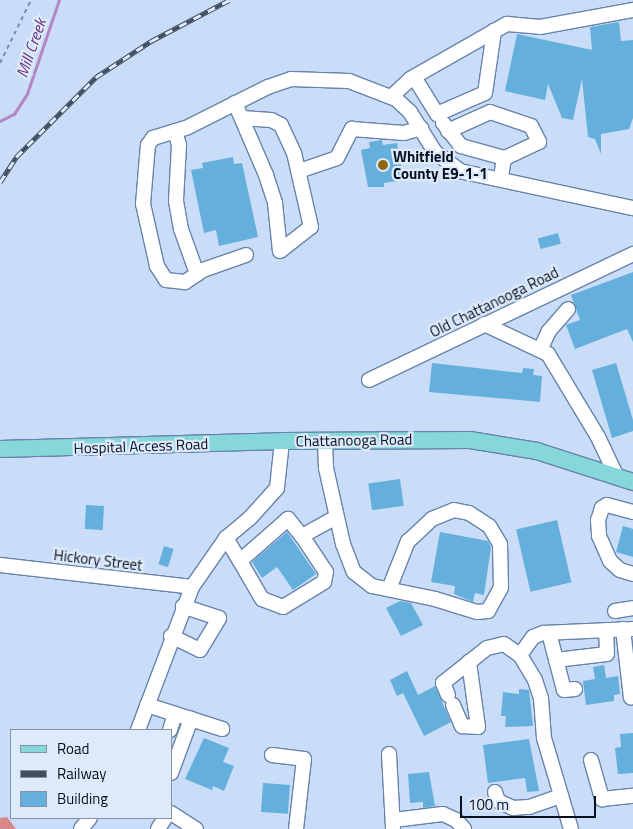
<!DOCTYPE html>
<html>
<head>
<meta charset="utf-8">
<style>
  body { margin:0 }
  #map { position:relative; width:633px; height:829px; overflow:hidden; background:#caddf8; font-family:"Titillium Web",sans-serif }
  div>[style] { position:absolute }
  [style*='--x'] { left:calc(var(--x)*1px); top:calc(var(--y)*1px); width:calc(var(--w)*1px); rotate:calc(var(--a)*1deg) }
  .forest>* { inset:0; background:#d9878b }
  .stream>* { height:2.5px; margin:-1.25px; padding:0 1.25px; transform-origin:1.25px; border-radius:1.25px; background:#b286c2 }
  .building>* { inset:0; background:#64afdc; transform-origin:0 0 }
  .path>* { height:2px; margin-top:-1px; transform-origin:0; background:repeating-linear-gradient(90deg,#7d8da3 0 4px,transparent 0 8px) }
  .roads { filter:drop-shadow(1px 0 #6783ab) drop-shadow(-1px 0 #6783ab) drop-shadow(0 1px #6783ab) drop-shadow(0 -1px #6783ab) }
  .minor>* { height:14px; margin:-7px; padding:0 7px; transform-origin:7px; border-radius:7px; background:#fff }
  .major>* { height:16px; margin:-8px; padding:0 8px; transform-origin:8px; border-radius:8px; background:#85d7d9 }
  .rail>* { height:4.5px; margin-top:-2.25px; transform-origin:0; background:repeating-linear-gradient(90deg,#ddeafc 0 8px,#404d5f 0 16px); box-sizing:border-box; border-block:1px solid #404d5f }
  .dots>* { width:14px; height:14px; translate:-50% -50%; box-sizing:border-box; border:2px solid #ddeafc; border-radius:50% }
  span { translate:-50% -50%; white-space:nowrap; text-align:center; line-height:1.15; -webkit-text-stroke:4.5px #ddeafc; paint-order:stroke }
  .poi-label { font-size:15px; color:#06101f; font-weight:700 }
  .left { translate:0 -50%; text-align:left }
  .street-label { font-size:15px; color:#06101f }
  .water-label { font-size:16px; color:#6a327c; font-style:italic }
  .legend { position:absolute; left:10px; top:729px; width:162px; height:90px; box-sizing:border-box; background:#ddeafc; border:1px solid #8793a4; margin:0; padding:6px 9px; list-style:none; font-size:15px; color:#06101f }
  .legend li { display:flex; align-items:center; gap:10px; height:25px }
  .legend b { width:25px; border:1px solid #8793a4 }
  .scale { position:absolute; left:460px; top:796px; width:136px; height:22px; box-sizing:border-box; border:2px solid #06101f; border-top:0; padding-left:6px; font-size:15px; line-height:18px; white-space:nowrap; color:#06101f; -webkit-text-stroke:4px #ddeafc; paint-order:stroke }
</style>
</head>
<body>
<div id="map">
  <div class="forest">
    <div style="clip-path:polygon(7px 817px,16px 829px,0 829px,0 818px)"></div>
  </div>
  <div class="stream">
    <div style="--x:0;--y:121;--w:16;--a:-27"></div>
    <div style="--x:14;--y:114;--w:24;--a:-57"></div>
    <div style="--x:27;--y:94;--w:99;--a:-71.2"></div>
  </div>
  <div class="building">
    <div style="clip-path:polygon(619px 22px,621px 41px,633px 40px,633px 118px,629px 129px,601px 134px,601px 154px,595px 139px,588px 137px,582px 79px,573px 120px,562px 118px,548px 84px,545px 100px,505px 91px,517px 34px,592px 50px,590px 27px)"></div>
    <div style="clip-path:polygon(382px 140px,383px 145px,397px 143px,404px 180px,384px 183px,384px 187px,368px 187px,361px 150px,370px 148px,369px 142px)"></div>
    <div style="clip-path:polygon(233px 157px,234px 164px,242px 163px,258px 237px,219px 246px,216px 230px,204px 233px,191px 170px,203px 168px,202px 163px)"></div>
    <div style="left:558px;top:233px;width:11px;height:21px;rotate:75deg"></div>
    <div style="clip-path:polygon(633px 272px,633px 342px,627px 329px,575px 349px,566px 325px,580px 320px,571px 295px)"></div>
    <div style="clip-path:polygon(432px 363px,522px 373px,523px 368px,534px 369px,533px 375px,542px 376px,540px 402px,429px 392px)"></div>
    <div style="clip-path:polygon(616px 363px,633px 420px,633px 431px,612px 438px,592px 370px)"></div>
    <div style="left:400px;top:479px;width:27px;height:32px;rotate:82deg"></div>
    <div style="left:86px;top:505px;width:18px;height:24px;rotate:3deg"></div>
    <div style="left:557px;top:520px;width:64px;height:42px;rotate:77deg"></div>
    <div style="clip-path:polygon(623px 526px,633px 529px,633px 557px,616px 552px)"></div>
    <div style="clip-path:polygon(287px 532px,316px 574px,293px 590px,277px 567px,262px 578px,252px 562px)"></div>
    <div style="clip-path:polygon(440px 532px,488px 541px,491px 547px,484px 595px,475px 593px,473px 602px,454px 594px,455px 586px,431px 582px)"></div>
    <div style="left:164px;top:546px;width:10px;height:19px;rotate:17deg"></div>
    <div style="clip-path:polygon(400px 601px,411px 603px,423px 625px,401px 636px,386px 608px)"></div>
    <div style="clip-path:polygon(604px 665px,606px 678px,618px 676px,620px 694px,614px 695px,614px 701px,586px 705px,583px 681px,595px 679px,593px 667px)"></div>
    <div style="clip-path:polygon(407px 671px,418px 695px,435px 686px,451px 722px,424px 736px,403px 693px,397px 696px,390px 680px)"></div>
    <div style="clip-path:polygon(519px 689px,529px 690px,533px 726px,505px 727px,506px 716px,501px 716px,503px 692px,519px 694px)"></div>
    <div style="clip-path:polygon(633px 733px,633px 773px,618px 774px,615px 748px,621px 747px,620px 734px)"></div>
    <div style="clip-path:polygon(204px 738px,229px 748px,223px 762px,234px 766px,224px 791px,213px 786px,212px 790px,185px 779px)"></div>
    <div style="clip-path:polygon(529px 739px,539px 791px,527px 792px,525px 778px,488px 783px,483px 745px)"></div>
    <div style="clip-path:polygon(429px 772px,435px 806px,423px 808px,423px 802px,410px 803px,408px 774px)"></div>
    <div style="left:263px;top:783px;width:27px;height:29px;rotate:4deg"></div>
  </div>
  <div class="path">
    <div style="--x:0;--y:63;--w:70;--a:-63.8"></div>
  </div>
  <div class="roads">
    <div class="minor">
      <div style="--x:414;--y:77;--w:44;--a:58.1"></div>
      <div style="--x:437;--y:114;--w:52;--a:-23.6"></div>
      <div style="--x:485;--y:93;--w:63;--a:-81.7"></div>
      <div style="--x:391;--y:97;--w:26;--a:-43"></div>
      <div style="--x:410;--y:79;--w:112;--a:-29.6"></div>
      <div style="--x:507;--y:24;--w:33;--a:5"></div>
      <div style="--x:540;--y:27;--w:95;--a:-10.4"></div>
      <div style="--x:235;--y:103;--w:78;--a:66.7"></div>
      <div style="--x:266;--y:175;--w:29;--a:72"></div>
      <div style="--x:275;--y:203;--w:48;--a:84.1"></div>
      <div style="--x:280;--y:251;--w:39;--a:-38"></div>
      <div style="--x:311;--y:227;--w:76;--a:-102.9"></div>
      <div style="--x:294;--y:153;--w:31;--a:-115"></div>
      <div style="--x:281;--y:125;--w:11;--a:-153"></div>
      <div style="--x:271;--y:120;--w:29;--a:-176"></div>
      <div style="--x:443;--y:123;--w:29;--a:52"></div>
      <div style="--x:461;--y:146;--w:45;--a:15.6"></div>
      <div style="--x:504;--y:158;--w:20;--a:99"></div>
      <div style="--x:175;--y:131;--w:15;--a:74"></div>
      <div style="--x:179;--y:145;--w:56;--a:93.1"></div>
      <div style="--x:176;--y:201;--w:28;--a:80"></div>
      <div style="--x:181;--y:229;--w:48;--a:70.4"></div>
      <div style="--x:448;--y:131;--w:46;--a:-24.3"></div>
      <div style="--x:490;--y:112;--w:43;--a:18.9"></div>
      <div style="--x:531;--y:126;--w:18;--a:63"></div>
      <div style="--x:539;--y:142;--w:38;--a:155"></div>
      <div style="--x:299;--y:171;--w:40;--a:-18.9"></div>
      <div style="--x:337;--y:158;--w:33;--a:-63"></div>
      <div style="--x:352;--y:129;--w:52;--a:4.4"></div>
      <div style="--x:404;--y:133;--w:18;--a:-16"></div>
      <div style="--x:246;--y:255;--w:46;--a:160.8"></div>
      <div style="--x:203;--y:270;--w:22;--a:146"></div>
      <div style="--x:185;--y:282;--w:19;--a:-174"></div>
      <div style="--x:166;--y:280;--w:17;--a:-123"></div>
      <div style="--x:157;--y:266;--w:64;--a:-102.7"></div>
      <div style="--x:143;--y:204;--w:59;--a:-85.2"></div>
      <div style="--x:148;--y:145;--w:9;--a:-54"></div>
      <div style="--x:153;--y:138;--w:34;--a:-17"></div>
      <div style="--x:186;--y:128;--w:92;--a:-26.6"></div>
      <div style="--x:268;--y:87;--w:24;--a:-19"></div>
      <div style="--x:291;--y:79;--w:58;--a:2"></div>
      <div style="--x:349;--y:81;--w:50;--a:21"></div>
      <div style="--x:396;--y:99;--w:19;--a:43"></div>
      <div style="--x:410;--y:112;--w:47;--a:58"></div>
      <div style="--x:435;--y:152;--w:31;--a:37"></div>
      <div style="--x:460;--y:171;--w:177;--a:12.1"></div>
      <div style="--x:484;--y:324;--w:71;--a:25.1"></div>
      <div style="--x:548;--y:354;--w:97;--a:58.9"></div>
      <div style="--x:598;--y:437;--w:44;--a:64.6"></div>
      <div style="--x:540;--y:350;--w:21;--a:-65"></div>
      <div style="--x:549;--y:331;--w:29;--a:-49"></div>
      <div style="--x:369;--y:380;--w:293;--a:-25.5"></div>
      <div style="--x:325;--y:440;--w:28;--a:88"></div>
      <div style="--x:326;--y:468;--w:78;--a:77.4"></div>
      <div style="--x:343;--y:544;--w:30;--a:69"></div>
      <div style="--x:354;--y:572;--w:23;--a:38"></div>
      <div style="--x:372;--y:586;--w:64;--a:11.7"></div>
      <div style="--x:435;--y:599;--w:44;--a:17.2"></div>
      <div style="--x:477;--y:612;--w:11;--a:-5"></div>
      <div style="--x:488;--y:611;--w:26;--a:-61"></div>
      <div style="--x:501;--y:588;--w:44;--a:-91.3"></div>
      <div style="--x:500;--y:544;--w:21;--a:-121"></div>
      <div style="--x:489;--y:526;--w:24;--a:-147"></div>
      <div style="--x:469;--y:513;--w:15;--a:-169"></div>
      <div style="--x:454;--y:510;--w:24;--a:158"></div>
      <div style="--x:432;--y:519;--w:33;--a:137"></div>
      <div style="--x:408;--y:541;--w:52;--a:111.6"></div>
      <div style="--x:633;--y:512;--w:27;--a:-165"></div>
      <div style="--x:607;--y:505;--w:6;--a:149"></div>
      <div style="--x:602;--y:508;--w:13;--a:108"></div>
      <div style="--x:598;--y:520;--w:16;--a:86"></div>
      <div style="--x:599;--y:536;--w:27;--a:66"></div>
      <div style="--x:610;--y:561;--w:13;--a:42"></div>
      <div style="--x:620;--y:570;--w:14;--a:17"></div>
      <div style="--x:302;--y:536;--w:43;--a:56.3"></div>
      <div style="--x:326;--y:572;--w:10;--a:101"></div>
      <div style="--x:324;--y:582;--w:48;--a:148.6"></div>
      <div style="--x:283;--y:607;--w:22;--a:-159"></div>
      <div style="--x:262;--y:599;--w:44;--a:-120.1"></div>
      <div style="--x:240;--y:561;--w:64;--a:-41.2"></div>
      <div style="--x:288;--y:519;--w:22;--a:51"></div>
      <div style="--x:302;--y:536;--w:39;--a:-29"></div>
      <div style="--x:226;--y:538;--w:27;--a:59"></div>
      <div style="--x:0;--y:565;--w:193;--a:6.5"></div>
      <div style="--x:615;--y:611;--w:18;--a:-9"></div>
      <div style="--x:623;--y:629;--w:69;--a:83.4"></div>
      <div style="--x:549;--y:633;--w:59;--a:75.3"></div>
      <div style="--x:564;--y:690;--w:11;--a:-5"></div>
      <div style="--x:171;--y:636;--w:32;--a:26"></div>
      <div style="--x:200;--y:650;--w:37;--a:-59"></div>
      <div style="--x:219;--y:618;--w:38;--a:-162"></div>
      <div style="--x:520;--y:655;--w:22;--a:-54"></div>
      <div style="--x:533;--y:637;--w:11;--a:-22"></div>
      <div style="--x:543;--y:633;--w:90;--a:-2.5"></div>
      <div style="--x:556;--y:660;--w:51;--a:-6.7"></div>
      <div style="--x:607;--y:654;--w:24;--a:-92"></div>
      <div style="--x:448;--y:695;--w:13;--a:-113"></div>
      <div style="--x:443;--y:683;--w:56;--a:-38.5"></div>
      <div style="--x:487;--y:648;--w:17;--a:-13"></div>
      <div style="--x:504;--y:644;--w:19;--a:35"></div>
      <div style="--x:520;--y:655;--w:29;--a:59"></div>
      <div style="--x:535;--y:680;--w:19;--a:72"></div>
      <div style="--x:541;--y:698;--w:40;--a:85.7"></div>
      <div style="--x:544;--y:738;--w:95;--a:73.5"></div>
      <div style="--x:147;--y:705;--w:79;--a:17.7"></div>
      <div style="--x:453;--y:705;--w:23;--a:67"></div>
      <div style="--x:462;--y:726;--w:16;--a:4"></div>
      <div style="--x:478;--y:727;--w:66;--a:-97.9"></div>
      <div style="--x:138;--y:730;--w:153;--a:-69.3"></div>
      <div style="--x:192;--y:587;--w:60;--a:-55.2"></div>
      <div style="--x:226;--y:538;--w:31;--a:-40"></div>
      <div style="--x:250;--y:518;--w:40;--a:-48"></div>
      <div style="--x:277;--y:488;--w:47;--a:-83.9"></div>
      <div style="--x:170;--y:730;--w:17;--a:-73"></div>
      <div style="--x:389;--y:754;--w:74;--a:86.9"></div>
      <div style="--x:272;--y:755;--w:32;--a:7"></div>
      <div style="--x:304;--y:759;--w:70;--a:96.5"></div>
      <div style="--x:591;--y:760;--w:41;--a:74.2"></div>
      <div style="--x:602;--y:799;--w:31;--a:-6"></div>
      <div style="--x:171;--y:773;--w:58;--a:-69.7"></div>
      <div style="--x:495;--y:792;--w:9;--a:72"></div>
      <div style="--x:498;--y:801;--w:17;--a:25"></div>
      <div style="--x:513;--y:808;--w:16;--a:-4"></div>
      <div style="--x:529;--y:807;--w:34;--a:-19"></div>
      <div style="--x:171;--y:813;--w:30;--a:33"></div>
      <div style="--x:394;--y:820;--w:49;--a:-7"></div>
      <div style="--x:443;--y:814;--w:14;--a:25"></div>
      <div style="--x:456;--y:820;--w:12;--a:48"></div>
      <div style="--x:81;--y:829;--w:14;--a:-51"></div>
      <div style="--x:158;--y:829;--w:13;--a:-58"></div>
    </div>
    <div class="major">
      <div style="--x:0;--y:449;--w:282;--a:-1.6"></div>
      <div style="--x:282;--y:441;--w:188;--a:-0.3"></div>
      <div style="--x:470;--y:440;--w:68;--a:9.3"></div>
      <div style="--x:537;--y:451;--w:101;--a:17.9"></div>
    </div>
  </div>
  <div class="rail">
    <div style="--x:0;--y:182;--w:30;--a:-57"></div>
    <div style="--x:16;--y:157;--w:113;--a:-45"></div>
    <div style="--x:96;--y:77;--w:66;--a:-33.2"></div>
    <div style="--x:151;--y:41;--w:88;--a:-27.7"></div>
  </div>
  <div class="dots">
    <div style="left:383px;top:165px;background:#926611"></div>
  </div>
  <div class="poi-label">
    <span class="left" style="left:393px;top:165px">Whitfield<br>County E9-1-1</span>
  </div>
  <div class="street-label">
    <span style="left:494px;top:302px;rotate:-26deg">Old Chattanooga Road</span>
    <span style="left:354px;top:440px;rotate:-1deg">Chattanooga Road</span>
    <span style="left:141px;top:446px;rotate:-2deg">Hospital Access Road</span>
    <span style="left:98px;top:560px;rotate:7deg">Hickory Street</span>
  </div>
  <div class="water-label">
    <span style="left:31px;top:48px;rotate:-71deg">Mill Creek</span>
  </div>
  <ul class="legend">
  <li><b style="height:6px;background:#85d7d9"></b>Road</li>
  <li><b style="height:6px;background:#404d5f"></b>Railway</li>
  <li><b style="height:14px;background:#64afdc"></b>Building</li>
  </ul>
  <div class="scale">100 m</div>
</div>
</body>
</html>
